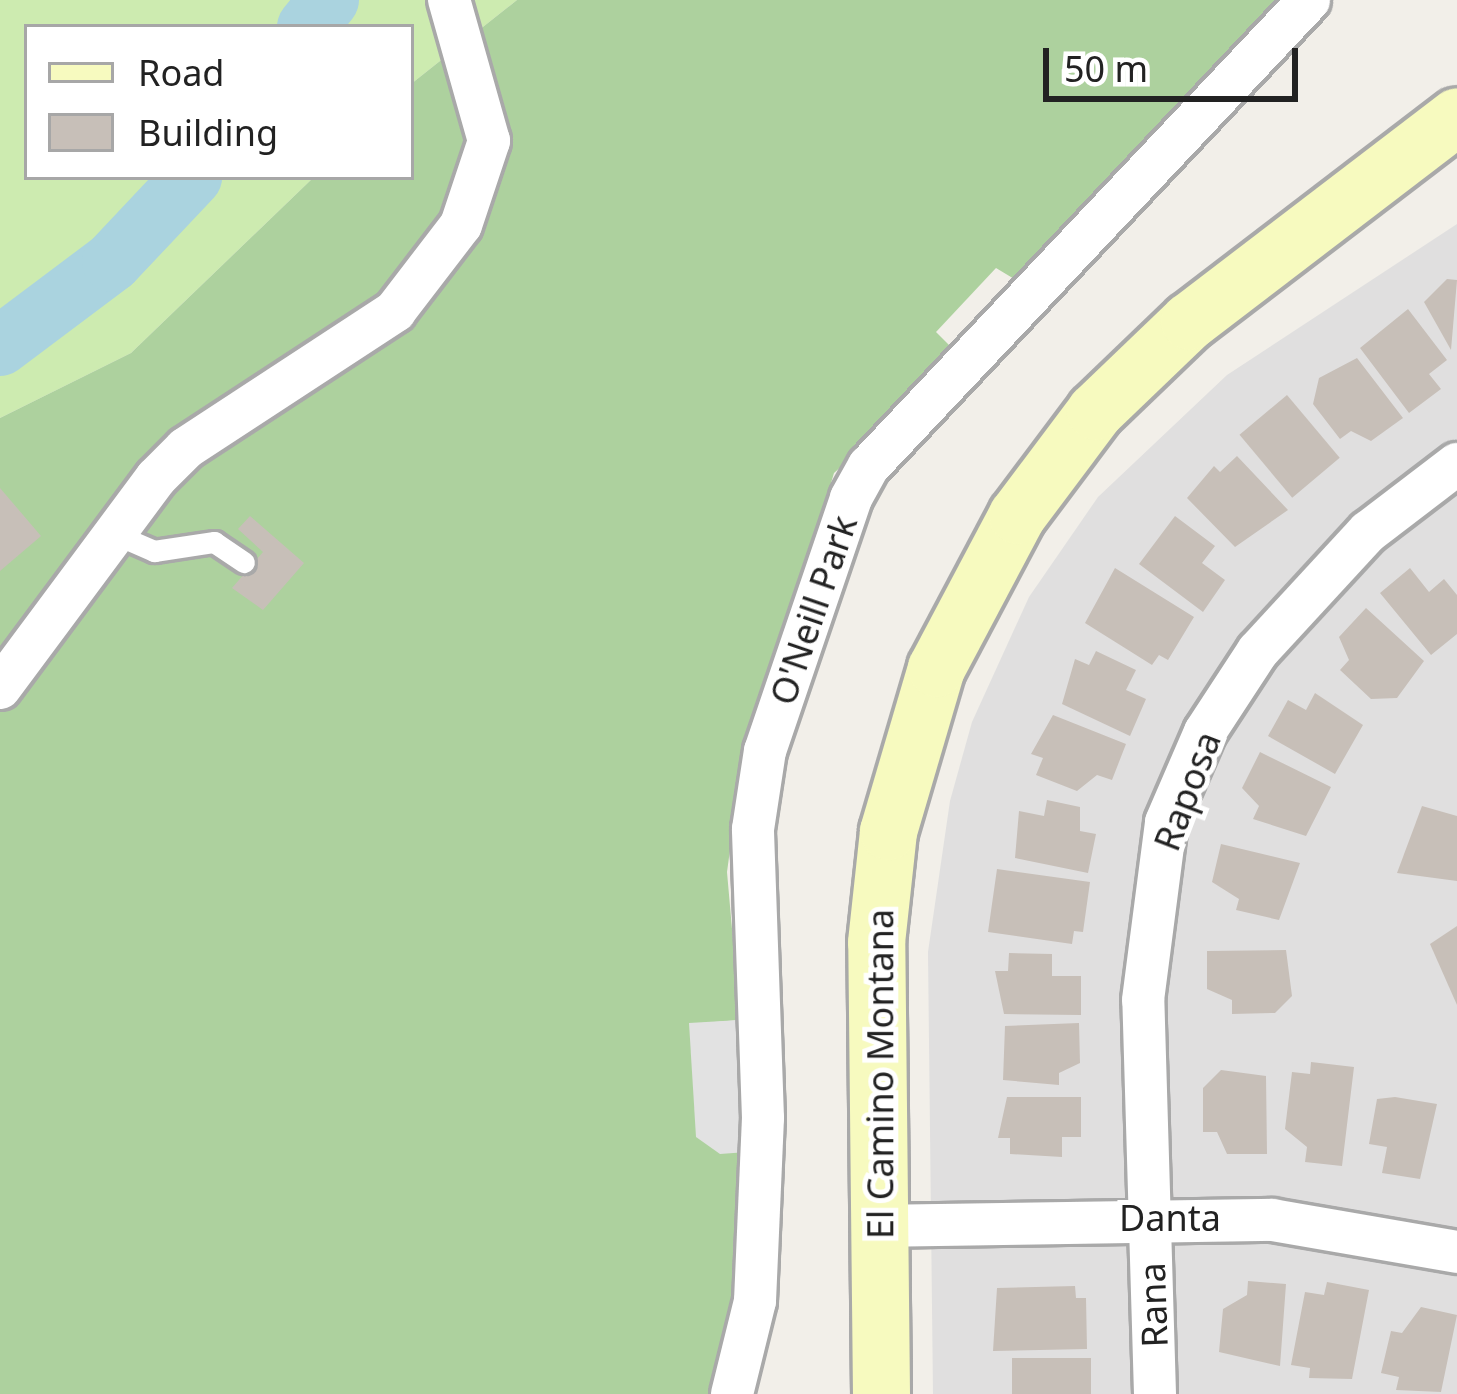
<!DOCTYPE html>
<html>
<head>
<meta charset="utf-8">
<style>
  body { margin:0 }
  #map { position:relative; width:1457px; height:1394px; overflow:hidden; background:#f2efe9; font-family:"Noto Sans",sans-serif }
  div>[style] { position:absolute }
  [style*='--x'] { left:calc(var(--x)*1px); top:calc(var(--y)*1px); width:calc(var(--w)*1px); rotate:calc(var(--a)*1deg) }
  .residential>* { inset:0; background:#e0dfdf }
  .grass>* { inset:0; background:#cdebb0 }
  .forest>* { inset:0; background:#add19e }
  .parking>* { inset:0; background:#e2e2e2 }
  .river>* { height:60px; margin:-30px; padding:0 30px; transform-origin:30px; border-radius:30px; background:#aad3df }
  .building>* { inset:0; background:#c7bfb8; transform-origin:0 0 }
  .roads { filter:drop-shadow(3px 0 #a9a9a9) drop-shadow(-3px 0 #a9a9a9) drop-shadow(0 3px #a9a9a9) drop-shadow(0 -3px #a9a9a9) }
  .lane>* { height:21px; margin:-10.5px; padding:0 10.5px; transform-origin:10.5px; border-radius:10.5px; background:#fff }
  .street>* { height:42px; margin:-21px; padding:0 21px; transform-origin:21px; border-radius:21px; background:#fff }
  .secondary>* { height:57px; margin:-28.5px; padding:0 28.5px; transform-origin:28.5px; border-radius:28.5px; background:#f7fabf }
  span { translate:-50% -50%; white-space:nowrap; text-align:center; line-height:1.15; -webkit-text-stroke:10px #fff; paint-order:stroke }
  .street-label { font-size:36px; color:#222 }
  .legend { position:absolute; left:24px; top:24px; width:390px; height:156px; box-sizing:border-box; background:#fff; border:3px solid #a7a7a7; margin:0; padding:15px 21px; list-style:none; font-size:36px; color:#222 }
  .legend li { display:flex; align-items:center; gap:24px; height:60px }
  .legend b { width:60px; border:3px solid #a7a7a7 }
  .scale { position:absolute; left:1043px; top:48px; width:255px; height:54px; box-sizing:border-box; border:6px solid #222; border-top:0; padding-left:15px; font-size:36px; line-height:42px; white-space:nowrap; color:#222; -webkit-text-stroke:9px #fff; paint-order:stroke }
</style>
</head>
<body>
<div id="map">
  <div class="residential">
    <div style="clip-path:polygon(1457px 224px,1457px 1394px,933px 1394px,928px 952px,950px 801px,972px 722px,1029px 597px,1098px 497px,1227px 375px)"></div>
  </div>
  <div class="grass">
    <div style="clip-path:polygon(0 0,517px 0,411px 84px,411px 27px,27px 27px,27px 177px,314px 177px,131px 353px,0 418px)"></div>
  </div>
  <div class="forest">
    <div style="clip-path:polygon(517px 0,1279px 0,1029px 288px,996px 268px,936px 332px,962px 358px,834px 473px,738px 791px,727px 872px,740px 1020px,690px 1024px,747px 1152px,737px 1288px,713px 1394px,0 1394px,0 418px,131px 353px,314px 177px,411px 177px,411px 84px)"></div>
  </div>
  <div class="parking">
    <div style="clip-path:polygon(740px 1020px,747px 1152px,720px 1154px,696px 1137px,689px 1023px)"></div>
  </div>
  <div class="river">
    <div style="--x:307;--y:27;--w:35;--a:-51"></div>
    <div style="--x:0;--y:346;--w:140;--a:-36.9"></div>
    <div style="--x:112;--y:262;--w:117;--a:-46.7"></div>
  </div>
  <div class="building">
    <div style="clip-path:polygon(1447px 279px,1457px 280px,1451px 350px,1424px 302px)"></div>
    <div style="clip-path:polygon(1408px 309px,1447px 360px,1429px 374px,1441px 389px,1409px 413px,1360px 348px)"></div>
    <div style="clip-path:polygon(1357px 358px,1403px 418px,1371px 441px,1351px 431px,1340px 439px,1313px 404px,1319px 378px)"></div>
    <div style="left:1287px;top:395px;width:82px;height:62px;rotate:50deg"></div>
    <div style="clip-path:polygon(1237px 456px,1288px 510px,1235px 547px,1187px 498px,1214px 466px,1220px 472px)"></div>
    <div style="clip-path:polygon(0 488px,41px 536px,0 571px)"></div>
    <div style="clip-path:polygon(250px 516px,304px 563px,263px 610px,232px 588px,263px 552px,238px 529px)"></div>
    <div style="clip-path:polygon(1175px 516px,1215px 546px,1202px 563px,1225px 580px,1203px 612px,1139px 564px)"></div>
    <div style="clip-path:polygon(1115px 568px,1194px 617px,1168px 660px,1159px 655px,1152px 665px,1085px 623px)"></div>
    <div style="clip-path:polygon(1410px 568px,1429px 592px,1444px 579px,1457px 595px,1457px 634px,1431px 655px,1380px 593px)"></div>
    <div style="clip-path:polygon(1366px 608px,1424px 661px,1397px 698px,1371px 699px,1340px 670px,1349px 660px,1339px 637px)"></div>
    <div style="clip-path:polygon(1096px 651px,1136px 670px,1126px 690px,1146px 699px,1130px 736px,1062px 704px,1075px 659px,1089px 665px)"></div>
    <div style="clip-path:polygon(1315px 693px,1363px 725px,1335px 774px,1268px 736px,1288px 700px,1306px 710px)"></div>
    <div style="clip-path:polygon(1053px 715px,1126px 744px,1112px 780px,1097px 775px,1077px 791px,1036px 775px,1043px 758px,1031px 754px)"></div>
    <div style="clip-path:polygon(1260px 752px,1331px 787px,1306px 836px,1253px 819px,1259px 806px,1242px 788px)"></div>
    <div style="clip-path:polygon(1047px 800px,1080px 807px,1080px 831px,1096px 834px,1088px 873px,1015px 858px,1019px 811px,1044px 816px)"></div>
    <div style="clip-path:polygon(1422px 806px,1457px 816px,1457px 881px,1397px 873px)"></div>
    <div style="clip-path:polygon(1221px 844px,1300px 863px,1279px 920px,1236px 910px,1239px 899px,1212px 882px)"></div>
    <div style="clip-path:polygon(997px 869px,1090px 882px,1083px 932px,1074px 931px,1072px 944px,988px 932px)"></div>
    <div style="clip-path:polygon(1457px 926px,1457px 1005px,1430px 944px)"></div>
    <div style="clip-path:polygon(1286px 950px,1292px 996px,1275px 1013px,1232px 1014px,1232px 1000px,1207px 989px,1207px 951px)"></div>
    <div style="clip-path:polygon(1009px 953px,1052px 954px,1052px 976px,1081px 976px,1081px 1015px,1004px 1014px,995px 971px,1008px 971px)"></div>
    <div style="clip-path:polygon(1079px 1023px,1080px 1063px,1059px 1073px,1059px 1085px,1003px 1080px,1005px 1026px)"></div>
    <div style="clip-path:polygon(1311px 1062px,1354px 1067px,1342px 1166px,1305px 1162px,1307px 1147px,1285px 1129px,1292px 1072px,1310px 1074px)"></div>
    <div style="clip-path:polygon(1221px 1070px,1266px 1076px,1267px 1154px,1227px 1154px,1217px 1132px,1203px 1132px,1203px 1088px)"></div>
    <div style="clip-path:polygon(1007px 1097px,1081px 1097px,1081px 1137px,1062px 1137px,1062px 1157px,1010px 1154px,1010px 1138px,998px 1138px)"></div>
    <div style="clip-path:polygon(1395px 1097px,1437px 1104px,1420px 1179px,1382px 1173px,1387px 1147px,1369px 1144px,1377px 1099px)"></div>
    <div style="clip-path:polygon(1248px 1281px,1286px 1284px,1280px 1366px,1219px 1352px,1223px 1309px,1247px 1295px)"></div>
    <div style="clip-path:polygon(1327px 1282px,1369px 1290px,1352px 1379px,1309px 1378px,1310px 1368px,1291px 1365px,1305px 1292px,1324px 1295px)"></div>
    <div style="clip-path:polygon(1075px 1286px,1076px 1298px,1086px 1298px,1087px 1349px,993px 1351px,997px 1288px)"></div>
    <div style="clip-path:polygon(1421px 1307px,1457px 1315px,1441px 1392px,1396px 1390px,1399px 1377px,1381px 1373px,1391px 1331px,1402px 1333px)"></div>
    <div style="left:1091px;top:1358px;width:36px;height:79px;rotate:90deg"></div>
  </div>
  <div class="roads">
    <div class="lane">
      <div style="--x:115;--y:534;--w:43;--a:23.6"></div>
      <div style="--x:154;--y:551;--w:61;--a:-8.5"></div>
      <div style="--x:214;--y:542;--w:36;--a:34"></div>
    </div>
    <div class="street">
      <div style="--x:0;--y:688;--w:262;--a:-53.4"></div>
      <div style="--x:156;--y:478;--w:42;--a:-45"></div>
      <div style="--x:186;--y:448;--w:250;--a:-33.2"></div>
      <div style="--x:395;--y:311;--w:108;--a:-52.5"></div>
      <div style="--x:461;--y:225;--w:89;--a:-71.6"></div>
      <div style="--x:489;--y:141;--w:147;--a:-105.8"></div>
      <div style="--x:879;--y:1226;--w:393;--a:-0.9"></div>
      <div style="--x:1272;--y:1220;--w:188;--a:9.8"></div>
      <div style="--x:732;--y:1394;--w:96;--a:-76.1"></div>
      <div style="--x:755;--y:1301;--w:183;--a:-87.5"></div>
      <div style="--x:763;--y:1118;--w:289;--a:-92"></div>
      <div style="--x:753;--y:829;--w:79;--a:-81.3"></div>
      <div style="--x:765;--y:751;--w:267;--a:-71.2"></div>
      <div style="--x:851;--y:498;--w:37;--a:-61"></div>
      <div style="--x:869;--y:466;--w:641;--a:-46.64"></div>
      <div style="--x:1155;--y:1394;--w:394;--a:-91.7"></div>
      <div style="--x:1143;--y:1000;--w:179;--a:-82.6"></div>
      <div style="--x:1166;--y:822;--w:98;--a:-66.6"></div>
      <div style="--x:1205;--y:732;--w:97;--a:-56.8"></div>
      <div style="--x:1258;--y:651;--w:162;--a:-47.3"></div>
      <div style="--x:1368;--y:532;--w:112;--a:-37.4"></div>
    </div>
    <div class="secondary">
      <div style="--x:881;--y:1394;--w:452;--a:-90.6"></div>
      <div style="--x:876;--y:942;--w:112;--a:-83.8"></div>
      <div style="--x:888;--y:831;--w:170;--a:-73.6"></div>
      <div style="--x:936;--y:668;--w:173;--a:-62.1"></div>
      <div style="--x:1017;--y:515;--w:130;--a:-53.1"></div>
      <div style="--x:1095;--y:411;--w:130;--a:-43.8"></div>
      <div style="--x:1189;--y:321;--w:337;--a:-37.4"></div>
    </div>
  </div>
  <div class="street-label">
    <span style="left:813px;top:610px;rotate:-71deg">O'Neill Park</span>
    <span style="left:1187px;top:791px;rotate:-69deg">Raposa</span>
    <span style="left:880px;top:1074px;rotate:-90deg">El Camino Montana</span>
    <span style="left:1170px;top:1218px">Danta</span>
    <span style="left:1153px;top:1305px;rotate:-92deg">Rana</span>
  </div>
  <ul class="legend">
  <li><b style="height:15px;background:#f7fabf"></b>Road</li>
  <li><b style="height:33px;background:#c7bfb8"></b>Building</li>
  </ul>
  <div class="scale">50 m</div>
</div>
</body>
</html>
